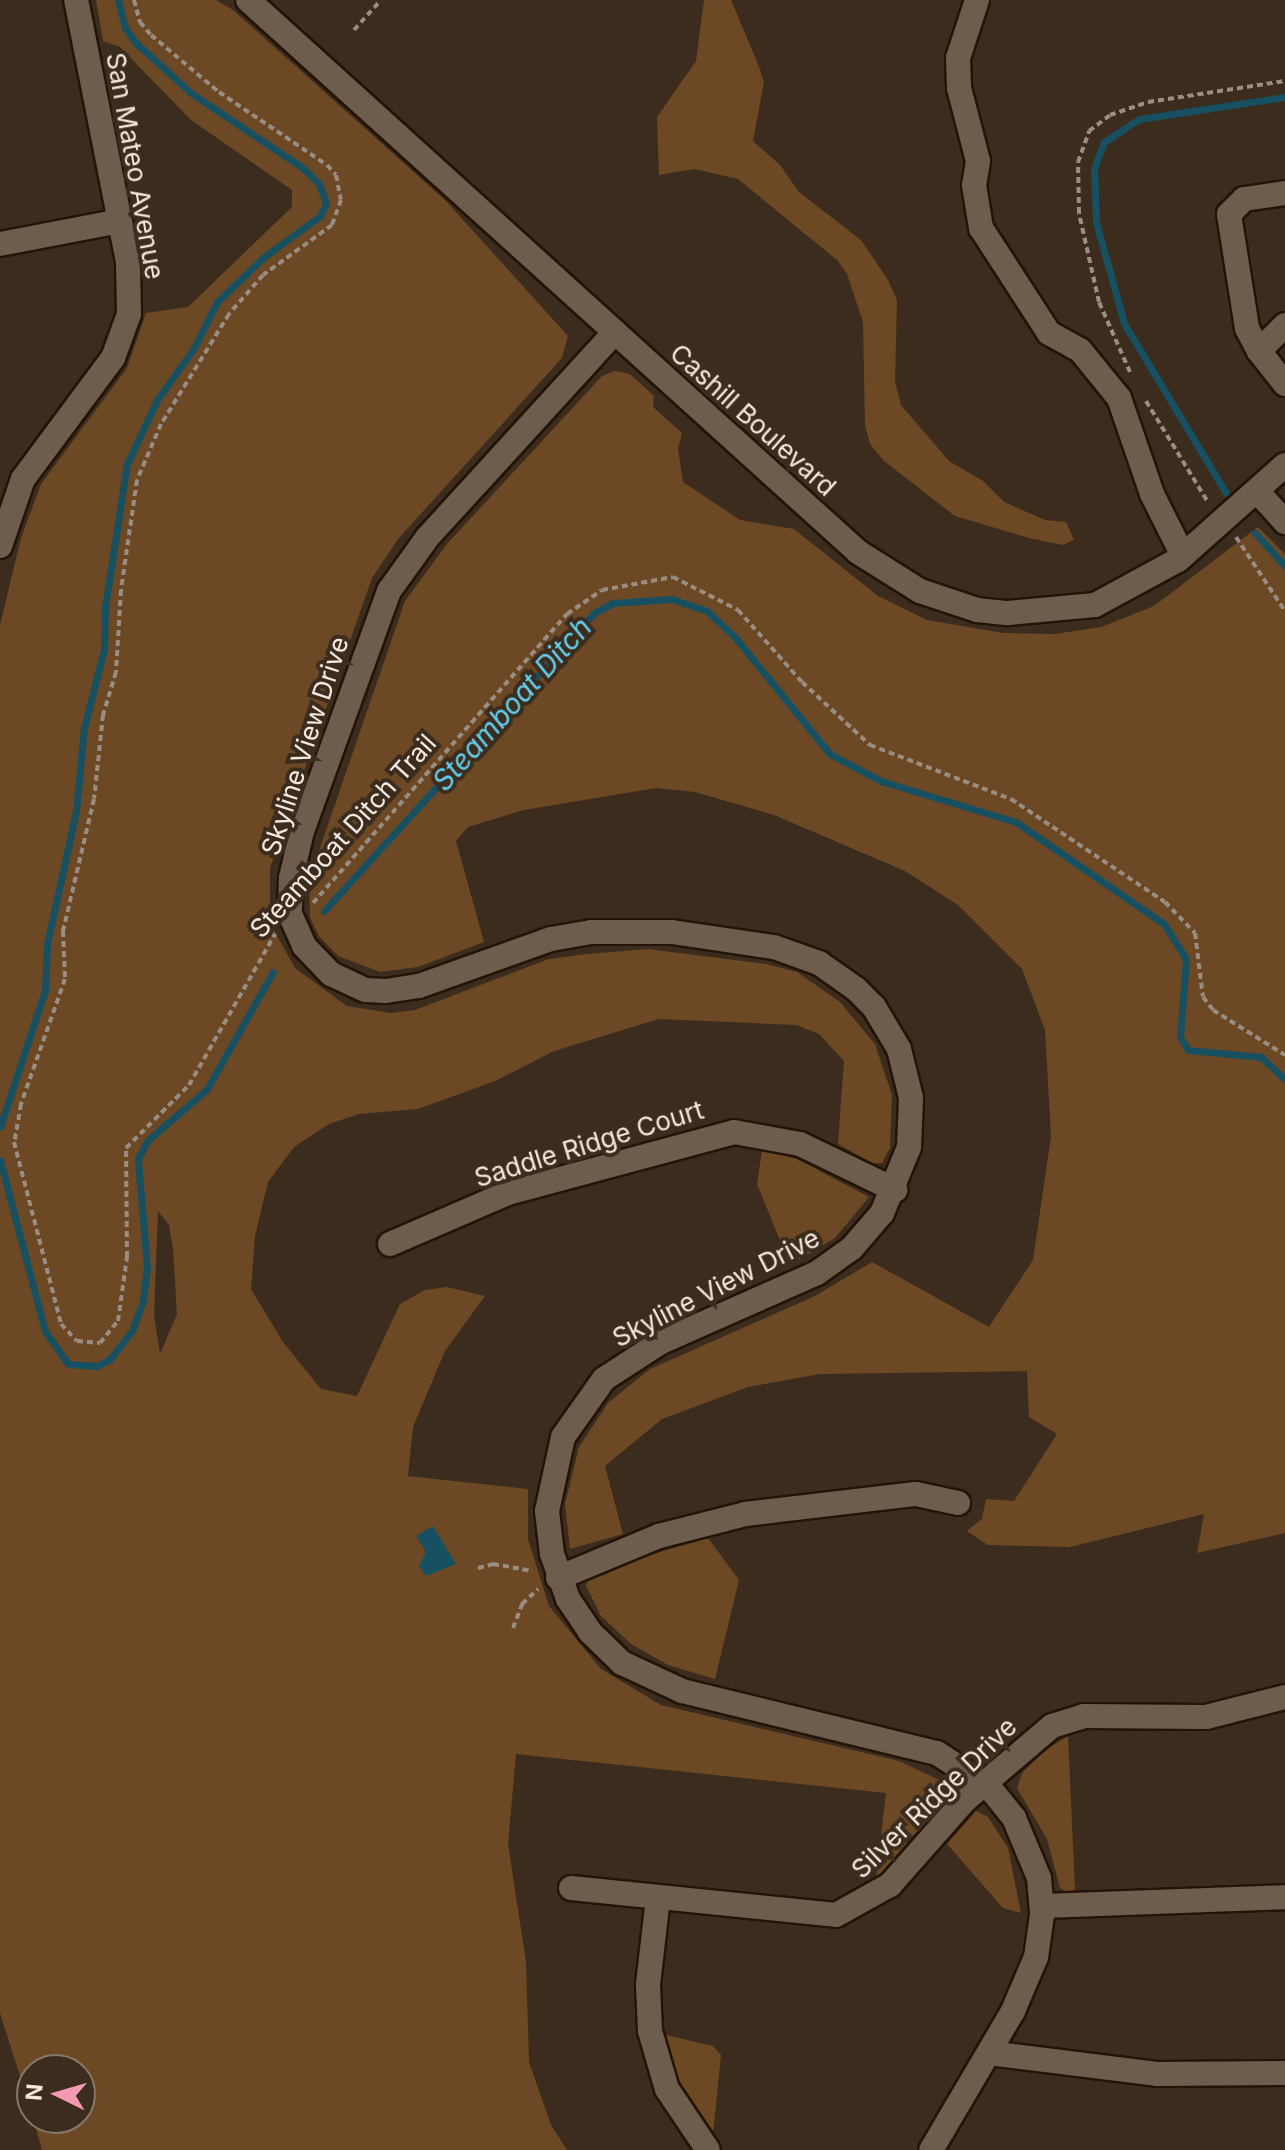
<!DOCTYPE html>
<html>
<head>
<meta charset="utf-8">
<style>
  body { margin:0 }
  #map { position:relative; width:1285px; height:2150px; overflow:hidden; background:#3b2c1d; font-family:Inter,sans-serif }
  div>[style] { position:absolute }
  [style*='--x'] { left:calc(var(--x)*1px); top:calc(var(--y)*1px); width:calc(var(--w)*1px); rotate:calc(var(--a)*1deg) }
  .green>* { inset:0; background:#6c4924 }
  .water>* { inset:0; background:#175060 }
  .stream>* { height:7px; margin:-3.5px; padding:0 3.5px; transform-origin:3.5px; border-radius:3.5px; background:#175060 }
  .path>* { height:4px; margin-top:-2px; transform-origin:0; background:repeating-linear-gradient(90deg,#9a8d81 0 6px,transparent 0 10px) }
  .roads { filter:drop-shadow(2px 0 #221406) drop-shadow(-2px 0 #221406) drop-shadow(0 2px #221406) drop-shadow(0 -2px #221406) }
  .minor>* { height:24px; margin:-12px; padding:0 12px; transform-origin:12px; border-radius:12px; background:#6e5c4c }
  span { translate:-50% -50%; white-space:nowrap; text-align:center; line-height:1.15; -webkit-text-stroke:8px #3b2c1d; paint-order:stroke }
  .street-label { font-size:26px; color:#f4e9e0 }
  .water-label { font-size:28px; color:#63cfef; font-style:italic }
  .north { position:absolute; left:16px; top:2054px; width:80px; height:80px; box-sizing:border-box; background:#3b2c1d; border:2px solid #85786b; border-radius:50%; rotate:275deg; font-size:22px; font-weight:700; line-height:32px; text-align:center; color:#f4e9e0 }
  .north::after { content:''; display:block; margin:auto; width:28px; height:36px; background:#f19ab3; clip-path:polygon(50% 0,100% 100%,50% 72%,0 100%) }
</style>
</head>
<body>
<div id="map">
  <div class="green">
    <div style="clip-path:polygon(evenodd,96px 0,216px 0,233px 10px,446px 201px,568px 336px,562px 358px,398px 539px,372px 578px,270px 868px,270px 923px,295px 968px,347px 1006px,391px 1013px,415px 1010px,549px 959px,587px 954px,648px 949px,766px 964px,797px 972px,840px 1002px,875px 1044px,892px 1095px,890px 1148px,882px 1163px,872px 1163px,838px 1144px,844px 1061px,819px 1034px,796px 1025px,659px 1019px,554px 1051px,495px 1081px,418px 1109px,359px 1114px,329px 1124px,294px 1147px,268px 1182px,255px 1236px,251px 1289px,283px 1342px,321px 1389px,357px 1396px,400px 1304px,425px 1290px,447px 1287px,485px 1296px,445px 1351px,413px 1427px,408px 1476px,528px 1489px,528px 1539px,549px 1606px,601px 1669px,661px 1705px,899px 1761px,950px 1785px,948px 1795px,876px 1879px,886px 1793px,516px 1754px,508px 1844px,526px 1962px,529px 2062px,551px 2125px,567px 2150px,42px 2150px,33px 2118px,80px 2118px,80px 2070px,32px 2070px,32px 2114px,0 2013px,0 625px,21px 538px,41px 484px,127px 368px,146px 313px,188px 307px,292px 207px,292px 190px,191px 120px,120px 47px,103px 41px,96px 0,158px 1211px,169px 1225px,173px 1249px,177px 1314px,160px 1354px,154px 1315px,158px 1211px)"></div>
    <div style="clip-path:polygon(704px 0,731px 0,758px 64px,764px 82px,753px 141px,780px 165px,799px 192px,861px 240px,888px 280px,897px 300px,895px 381px,901px 405px,949px 461px,983px 481px,1004px 502px,1045px 520px,1066px 522px,1074px 540px,1062px 545px,1029px 538px,955px 516px,884px 461px,870px 444px,865px 425px,863px 322px,847px 274px,837px 260px,738px 179px,694px 169px,659px 175px,657px 117px,696px 61px)"></div>
    <div style="clip-path:polygon(615px 371px,630px 374px,654px 396px,653px 407px,682px 433px,678px 449px,683px 482px,740px 520px,794px 529px,878px 596px,927px 620px,1003px 633px,1055px 634px,1101px 627px,1154px 606px,1258px 527px,1285px 554px,1285px 1533px,1197px 1553px,1204px 1514px,1070px 1547px,988px 1545px,967px 1531px,982px 1519px,986px 1499px,1014px 1501px,1057px 1434px,1029px 1417px,1027px 1371px,820px 1374px,748px 1387px,662px 1419px,605px 1466px,623px 1534px,570px 1549px,565px 1504px,579px 1447px,608px 1403px,650px 1369px,815px 1296px,872px 1262px,989px 1327px,1033px 1260px,1051px 1136px,1045px 1030px,1022px 969px,958px 905px,905px 871px,774px 815px,695px 792px,656px 788px,524px 810px,468px 827px,456px 841px,484px 942px,418px 967px,380px 972px,338px 956px,319px 936px,310px 918px,309px 880px,405px 601px,447px 544px,602px 376px)"></div>
    <div style="clip-path:polygon(762px 1150px,797px 1159px,869px 1197px,835px 1238px,790px 1265px,757px 1184px)"></div>
    <div style="clip-path:polygon(708px 1538px,739px 1580px,715px 1679px,668px 1665px,631px 1644px,601px 1616px,586px 1586px,588px 1580px,650px 1555px)"></div>
    <div style="clip-path:polygon(1068px 1736px,1075px 1890px,1066px 1891px,1060px 1888px,1047px 1839px,1017px 1788px,1022px 1773px,1044px 1751px)"></div>
    <div style="clip-path:polygon(976px 1811px,988px 1817px,1008px 1848px,1021px 1913px,1003px 1908px,947px 1844px)"></div>
    <div style="clip-path:polygon(666px 2035px,713px 2046px,721px 2055px,713px 2134px,680px 2084px)"></div>
  </div>
  <div class="water">
    <div style="clip-path:polygon(433px 1526px,456px 1564px,426px 1576px,419px 1566px,426px 1552px,416px 1536px)"></div>
  </div>
  <div class="stream">
    <div style="--x:1226;--y:493;--w:198;--a:-121"></div>
    <div style="--x:1124;--y:323;--w:105;--a:-105.5"></div>
    <div style="--x:1096;--y:222;--w:54;--a:-92.1"></div>
    <div style="--x:1094;--y:168;--w:28;--a:-69"></div>
    <div style="--x:1104;--y:142;--w:42;--a:-33.3"></div>
    <div style="--x:1139;--y:119;--w:148;--a:-8.6"></div>
    <div style="--x:1255;--y:533;--w:45;--a:47.7"></div>
    <div style="--x:324;--y:911;--w:402;--a:-47.8"></div>
    <div style="--x:594;--y:613;--w:21;--a:-28"></div>
    <div style="--x:613;--y:603;--w:59;--a:-3.9"></div>
    <div style="--x:672;--y:599;--w:37;--a:19"></div>
    <div style="--x:707;--y:611;--w:37;--a:43"></div>
    <div style="--x:734;--y:636;--w:152;--a:50.9"></div>
    <div style="--x:830;--y:754;--w:58;--a:27.9"></div>
    <div style="--x:881;--y:781;--w:141;--a:16.9"></div>
    <div style="--x:1016;--y:822;--w:180;--a:34.6"></div>
    <div style="--x:1164;--y:924;--w:41;--a:57.8"></div>
    <div style="--x:1186;--y:959;--w:78;--a:94.4"></div>
    <div style="--x:1180;--y:1037;--w:15;--a:58"></div>
    <div style="--x:1188;--y:1050;--w:73;--a:5.5"></div>
    <div style="--x:1261;--y:1057;--w:33;--a:43"></div>
    <div style="--x:0;--y:1127;--w:144;--a:-71.8"></div>
    <div style="--x:45;--y:990;--w:46;--a:-87.5"></div>
    <div style="--x:47;--y:944;--w:136;--a:-77.7"></div>
    <div style="--x:76;--y:811;--w:83;--a:-84.5"></div>
    <div style="--x:84;--y:728;--w:81;--a:-75.8"></div>
    <div style="--x:104;--y:649;--w:42;--a:-88.6"></div>
    <div style="--x:105;--y:607;--w:145;--a:-81.3"></div>
    <div style="--x:127;--y:464;--w:71;--a:-64.9"></div>
    <div style="--x:157;--y:400;--w:64;--a:-54.6"></div>
    <div style="--x:194;--y:348;--w:51;--a:-63.4"></div>
    <div style="--x:217;--y:302;--w:65;--a:-43.8"></div>
    <div style="--x:264;--y:257;--w:69;--a:-36.2"></div>
    <div style="--x:320;--y:216;--w:14;--a:-65"></div>
    <div style="--x:326;--y:203;--w:20;--a:-110"></div>
    <div style="--x:319;--y:184;--w:23;--a:-135"></div>
    <div style="--x:303;--y:168;--w:135;--a:-146.2"></div>
    <div style="--x:191;--y:93;--w:74;--a:-137.7"></div>
    <div style="--x:136;--y:43;--w:19;--a:-126"></div>
    <div style="--x:125;--y:28;--w:29;--a:-104"></div>
    <div style="--x:0;--y:1160;--w:177;--a:75.3"></div>
    <div style="--x:45;--y:1331;--w:40;--a:55.1"></div>
    <div style="--x:68;--y:1364;--w:29;--a:4"></div>
    <div style="--x:97;--y:1366;--w:15;--a:-28"></div>
    <div style="--x:110;--y:1359;--w:36;--a:-52"></div>
    <div style="--x:132;--y:1331;--w:33;--a:-70"></div>
    <div style="--x:143;--y:1300;--w:33;--a:-83"></div>
    <div style="--x:147;--y:1267;--w:108;--a:-94.8"></div>
    <div style="--x:138;--y:1159;--w:21;--a:-62"></div>
    <div style="--x:148;--y:1140;--w:78;--a:-40.8"></div>
    <div style="--x:207;--y:1089;--w:134;--a:-60.6"></div>
  </div>
  <div class="path">
    <div style="--x:134;--y:0;--w:23;--a:75"></div>
    <div style="--x:140;--y:22;--w:17;--a:50"></div>
    <div style="--x:151;--y:35;--w:89;--a:40"></div>
    <div style="--x:219;--y:92;--w:130;--a:34.1"></div>
    <div style="--x:327;--y:165;--w:13;--a:48"></div>
    <div style="--x:336;--y:175;--w:25;--a:79"></div>
    <div style="--x:341;--y:200;--w:27;--a:110"></div>
    <div style="--x:332;--y:225;--w:85;--a:144.1"></div>
    <div style="--x:263;--y:275;--w:52;--a:131.1"></div>
    <div style="--x:229;--y:314;--w:129;--a:121.7"></div>
    <div style="--x:161;--y:424;--w:61;--a:113.2"></div>
    <div style="--x:137;--y:480;--w:111;--a:98.3"></div>
    <div style="--x:121;--y:590;--w:82;--a:93.5"></div>
    <div style="--x:116;--y:672;--w:45;--a:106.8"></div>
    <div style="--x:103;--y:715;--w:84;--a:96.1"></div>
    <div style="--x:94;--y:799;--w:136;--a:103.2"></div>
    <div style="--x:63;--y:931;--w:48;--a:87.6"></div>
    <div style="--x:65;--y:979;--w:133;--a:109.4"></div>
    <div style="--x:21;--y:1104;--w:39;--a:100"></div>
    <div style="--x:14;--y:1142;--w:188;--a:75.5"></div>
    <div style="--x:61;--y:1324;--w:23;--a:47"></div>
    <div style="--x:77;--y:1341;--w:23;--a:5"></div>
    <div style="--x:100;--y:1343;--w:28;--a:-51"></div>
    <div style="--x:118;--y:1321;--w:65;--a:-82"></div>
    <div style="--x:127;--y:1257;--w:109;--a:-90.5"></div>
    <div style="--x:126;--y:1148;--w:89;--a:-45"></div>
    <div style="--x:189;--y:1085;--w:174;--a:-60.3"></div>
    <div style="--x:354;--y:30;--w:40;--a:-48"></div>
    <div style="--x:1130;--y:372;--w:77;--a:-113.9"></div>
    <div style="--x:1099;--y:302;--w:91;--a:-102.7"></div>
    <div style="--x:1079;--y:213;--w:51;--a:-91.1"></div>
    <div style="--x:1078;--y:162;--w:33;--a:-70"></div>
    <div style="--x:1089;--y:131;--w:26;--a:-37"></div>
    <div style="--x:1110;--y:115;--w:40;--a:-18.9"></div>
    <div style="--x:1148;--y:102;--w:139;--a:-8.7"></div>
    <div style="--x:1146;--y:401;--w:119;--a:58.5"></div>
    <div style="--x:1236;--y:537;--w:89;--a:56.5"></div>
    <div style="--x:313;--y:903;--w:385;--a:-48.7"></div>
    <div style="--x:567;--y:614;--w:42;--a:-34.4"></div>
    <div style="--x:602;--y:590;--w:72;--a:-10.4"></div>
    <div style="--x:673;--y:577;--w:73;--a:26.9"></div>
    <div style="--x:738;--y:610;--w:96;--a:48.4"></div>
    <div style="--x:802;--y:682;--w:93;--a:42.8"></div>
    <div style="--x:870;--y:745;--w:151;--a:21"></div>
    <div style="--x:1011;--y:799;--w:185;--a:33.8"></div>
    <div style="--x:1165;--y:902;--w:43;--a:45.9"></div>
    <div style="--x:1195;--y:933;--w:64;--a:82.9"></div>
    <div style="--x:1203;--y:997;--w:16;--a:52"></div>
    <div style="--x:1213;--y:1010;--w:85;--a:32"></div>
    <div style="--x:478;--y:1568;--w:16;--a:-15"></div>
    <div style="--x:493;--y:1564;--w:40;--a:10"></div>
    <div style="--x:513;--y:1628;--w:26;--a:-69"></div>
    <div style="--x:522;--y:1604;--w:22;--a:-43"></div>
  </div>
  <div class="roads">
    <div class="minor">
      <div style="--x:248;--y:0;--w:823;--a:42.14"></div>
      <div style="--x:858;--y:552;--w:73;--a:32.2"></div>
      <div style="--x:920;--y:591;--w:60;--a:18.4"></div>
      <div style="--x:977;--y:610;--w:31;--a:6"></div>
      <div style="--x:1008;--y:613;--w:87;--a:-5.3"></div>
      <div style="--x:1095;--y:605;--w:94;--a:-28.5"></div>
      <div style="--x:1178;--y:560;--w:143;--a:-41.6"></div>
      <div style="--x:977;--y:0;--w:61;--a:108.1"></div>
      <div style="--x:958;--y:58;--w:30;--a:88"></div>
      <div style="--x:959;--y:88;--w:75;--a:75.4"></div>
      <div style="--x:978;--y:161;--w:24;--a:99"></div>
      <div style="--x:974;--y:185;--w:44;--a:80.8"></div>
      <div style="--x:981;--y:228;--w:125;--a:57.1"></div>
      <div style="--x:1049;--y:333;--w:35;--a:29"></div>
      <div style="--x:1080;--y:350;--w:62;--a:50.9"></div>
      <div style="--x:1119;--y:398;--w:102;--a:71"></div>
      <div style="--x:1152;--y:494;--w:69;--a:63.4"></div>
      <div style="--x:0;--y:244;--w:122;--a:-10.9"></div>
      <div style="--x:1285;--y:325;--w:37;--a:135"></div>
      <div style="--x:1259;--y:351;--w:42;--a:51.8"></div>
      <div style="--x:615;--y:332;--w:279;--a:132.4"></div>
      <div style="--x:427;--y:538;--w:65;--a:125.6"></div>
      <div style="--x:389;--y:591;--w:255;--a:109.9"></div>
      <div style="--x:302;--y:831;--w:48;--a:103.2"></div>
      <div style="--x:291;--y:878;--w:36;--a:92"></div>
      <div style="--x:290;--y:914;--w:35;--a:66"></div>
      <div style="--x:304;--y:946;--w:39;--a:46"></div>
      <div style="--x:331;--y:974;--w:38;--a:25"></div>
      <div style="--x:366;--y:990;--w:20;--a:3"></div>
      <div style="--x:386;--y:991;--w:33;--a:-9"></div>
      <div style="--x:419;--y:986;--w:140;--a:-19.6"></div>
      <div style="--x:551;--y:939;--w:41;--a:-9.9"></div>
      <div style="--x:591;--y:932;--w:81;--a:0"></div>
      <div style="--x:672;--y:932;--w:103;--a:8.4"></div>
      <div style="--x:774;--y:947;--w:48;--a:19.6"></div>
      <div style="--x:819;--y:963;--w:45;--a:35.1"></div>
      <div style="--x:856;--y:989;--w:25;--a:45"></div>
      <div style="--x:874;--y:1007;--w:49;--a:59.2"></div>
      <div style="--x:899;--y:1049;--w:50;--a:76.2"></div>
      <div style="--x:911;--y:1098;--w:49;--a:92.3"></div>
      <div style="--x:909;--y:1147;--w:71;--a:112.2"></div>
      <div style="--x:882;--y:1213;--w:46;--a:130.6"></div>
      <div style="--x:852;--y:1248;--w:43;--a:144.5"></div>
      <div style="--x:817;--y:1273;--w:171;--a:156.1"></div>
      <div style="--x:661;--y:1342;--w:68;--a:147"></div>
      <div style="--x:604;--y:1379;--w:71;--a:125.3"></div>
      <div style="--x:563;--y:1437;--w:76;--a:102.2"></div>
      <div style="--x:547;--y:1511;--w:43;--a:83.4"></div>
      <div style="--x:552;--y:1554;--w:48;--a:70.4"></div>
      <div style="--x:568;--y:1599;--w:40;--a:56"></div>
      <div style="--x:590;--y:1632;--w:45;--a:44.1"></div>
      <div style="--x:622;--y:1663;--w:66;--a:25"></div>
      <div style="--x:682;--y:1691;--w:262;--a:13.7"></div>
      <div style="--x:937;--y:1753;--w:62;--a:33.2"></div>
      <div style="--x:989;--y:1787;--w:40;--a:51"></div>
      <div style="--x:1014;--y:1818;--w:65;--a:67.4"></div>
      <div style="--x:1039;--y:1878;--w:37;--a:85"></div>
      <div style="--x:1042;--y:1915;--w:42;--a:98.1"></div>
      <div style="--x:1036;--y:1957;--w:59;--a:113.1"></div>
      <div style="--x:1013;--y:2011;--w:161;--a:120.5"></div>
      <div style="--x:1259;--y:351;--w:26;--a:-118"></div>
      <div style="--x:1247;--y:328;--w:115;--a:-99"></div>
      <div style="--x:1229;--y:214;--w:21;--a:-45"></div>
      <div style="--x:1244;--y:199;--w:41;--a:-8.3"></div>
      <div style="--x:1257;--y:491;--w:42;--a:47.9"></div>
      <div style="--x:0;--y:546;--w:71;--a:-71.1"></div>
      <div style="--x:23;--y:479;--w:151;--a:-53.4"></div>
      <div style="--x:113;--y:358;--w:47;--a:-70"></div>
      <div style="--x:129;--y:314;--w:52;--a:-91.1"></div>
      <div style="--x:128;--y:262;--w:267;--a:-101.2"></div>
      <div style="--x:390;--y:1244;--w:129;--a:-23.4"></div>
      <div style="--x:508;--y:1193;--w:234;--a:-15.1"></div>
      <div style="--x:734;--y:1132;--w:67;--a:10.3"></div>
      <div style="--x:800;--y:1144;--w:106;--a:25.8"></div>
      <div style="--x:558;--y:1578;--w:109;--a:-22.6"></div>
      <div style="--x:659;--y:1536;--w:89;--a:-14.3"></div>
      <div style="--x:745;--y:1514;--w:172;--a:-6.7"></div>
      <div style="--x:916;--y:1494;--w:43;--a:12.1"></div>
      <div style="--x:571;--y:1888;--w:266;--a:5.8"></div>
      <div style="--x:836;--y:1915;--w:62;--a:-29.1"></div>
      <div style="--x:890;--y:1885;--w:113;--a:-48.6"></div>
      <div style="--x:965;--y:1800;--w:114;--a:-40.4"></div>
      <div style="--x:1052;--y:1726;--w:34;--a:-17"></div>
      <div style="--x:1084;--y:1716;--w:122;--a:0.5"></div>
      <div style="--x:1206;--y:1717;--w:81;--a:-14.2"></div>
      <div style="--x:658;--y:1898;--w:88;--a:96.6"></div>
      <div style="--x:648;--y:1985;--w:46;--a:87.5"></div>
      <div style="--x:650;--y:2031;--w:60;--a:73.7"></div>
      <div style="--x:667;--y:2089;--w:73;--a:56.1"></div>
      <div style="--x:1042;--y:1906;--w:243;--a:-2.1"></div>
      <div style="--x:989;--y:2053;--w:169;--a:7.1"></div>
      <div style="--x:1157;--y:2074;--w:128;--a:-0.4"></div>
    </div>
  </div>
  <div class="street-label">
    <span style="left:135px;top:166px;rotate:80deg">San Mateo Avenue</span>
    <span style="left:753px;top:420px;rotate:42deg">Cashill Boulevard</span>
    <span style="left:305px;top:746px;rotate:-72deg">Skyline View Drive</span>
    <span style="left:343px;top:836px;rotate:-48deg">Steamboat Ditch Trail</span>
    <span style="left:589px;top:1144px;rotate:-17deg">Saddle Ridge Court</span>
    <span style="left:716px;top:1288px;rotate:-27deg">Skyline View Drive</span>
    <span style="left:934px;top:1798px;rotate:-44deg">Silver Ridge Drive</span>
  </div>
  <div class="water-label">
    <span style="left:512px;top:704px;rotate:-48deg">Steamboat Ditch</span>
  </div>
  <div class="north">N</div>
</div>
</body>
</html>
